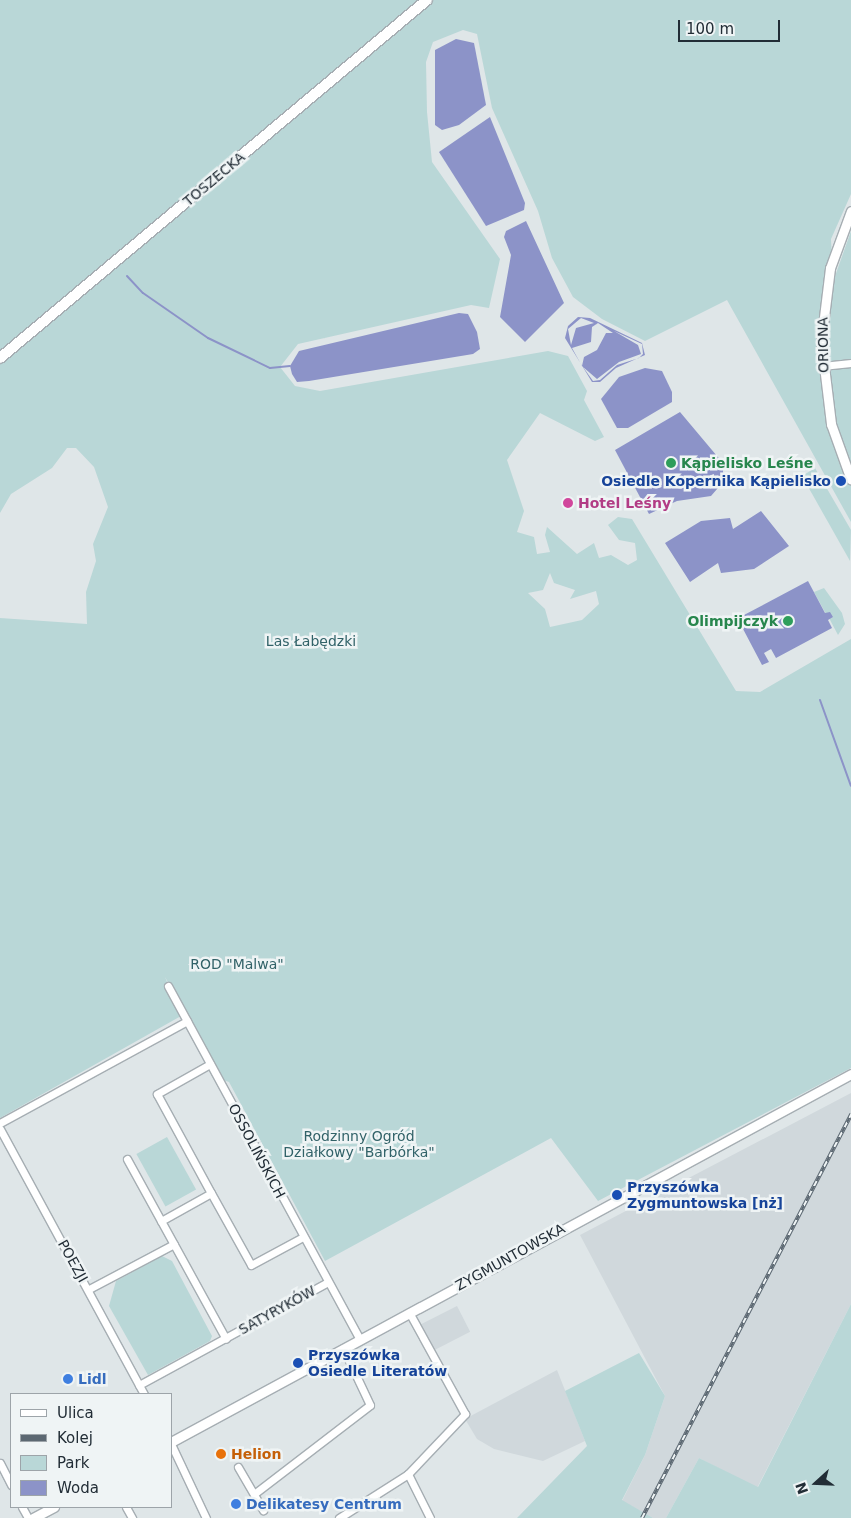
<!DOCTYPE html>
<html>
<head>
<meta charset="utf-8">
<style>
  body { margin:0 }
  #map { position:relative; width:851px; height:1518px; overflow:hidden; background:#dfe6e8; font-family:"DejaVu Sans",sans-serif }
  div>[style] { position:absolute }
  [style*='--x'] { left:calc(var(--x)*1px); top:calc(var(--y)*1px); width:calc(var(--w)*1px); rotate:calc(var(--a)*1deg) }
  .built>* { inset:0; background:#d0d8dc; transform-origin:0 0 }
  .green>* { inset:0; background:#b9d7d7; transform-origin:0 0 }
  .water>* { inset:0; background:#8c93c8 }
  .stream>* { height:2px; margin:-1px; padding:0 1px; transform-origin:1px; border-radius:1px; background:#8c93c8 }
  .roads { filter:drop-shadow(1px 0 #a6aeb3) drop-shadow(-1px 0 #a6aeb3) drop-shadow(0 1px #a6aeb3) drop-shadow(0 -1px #a6aeb3) }
  .minor>* { height:7px; margin:-3.5px; padding:0 3.5px; transform-origin:3.5px; border-radius:3.5px; background:#fff }
  .tertiary>* { height:9px; margin:-4.5px; padding:0 4.5px; transform-origin:4.5px; border-radius:4.5px; background:#fff }
  .secondary>* { height:10px; margin:-5px; padding:0 5px; transform-origin:5px; border-radius:5px; background:#fff }
  .rail>* { height:4px; margin-top:-2px; transform-origin:0; background:repeating-linear-gradient(90deg,#eff4f5 0 5.5px,#5c6872 0 11px); box-sizing:border-box; border-block:1px solid #5c6872 }
  .dots>* { width:14px; height:14px; translate:-50% -50%; box-sizing:border-box; border:2px solid #eff4f5; border-radius:50% }
  span { translate:-50% -50%; white-space:nowrap; text-align:center; line-height:1.15; -webkit-text-stroke:5px #eff4f5; paint-order:stroke }
  .street-label { font-size:14px; color:#222d36 }
  .leisure-label { font-size:14px; color:#27864d; font-weight:700 }
  .left { translate:0 -50%; text-align:left }
  .right { translate:-100% -50%; text-align:right }
  .transit-label { font-size:14px; color:#164399; font-weight:700 }
  .hotel-label { font-size:14px; color:#b23c85; font-weight:700 }
  .park-label { font-size:14px; color:#316268 }
  .shop-label { font-size:14px; color:#366cbe; font-weight:700 }
  .food-label { font-size:14px; color:#c56008; font-weight:700 }
  .legend { position:absolute; left:10px; top:1393px; width:162px; height:115px; box-sizing:border-box; background:#eff4f5; border:1px solid #9da4a9; margin:0; padding:6px 9px; list-style:none; font-size:15px; color:#222d36 }
  .legend li { display:flex; align-items:center; gap:10px; height:25px }
  .legend b { width:25px; border:1px solid #9da4a9 }
  .north { position:absolute; left:791px; top:1458px; width:50px; height:50px; -webkit-text-stroke:4px #eff4f5; paint-order:stroke; rotate:250deg; font-size:14px; font-weight:700; line-height:20px; text-align:center; color:#222d36 }
  .north::after { content:''; display:block; margin:auto; width:18px; height:22px; background:#222d36; clip-path:polygon(50% 0,100% 100%,50% 72%,0 100%) }
  .scale { position:absolute; left:678px; top:20px; width:102px; height:22px; box-sizing:border-box; border:2px solid #222d36; border-top:0; padding-left:6px; font-size:15px; line-height:18px; white-space:nowrap; color:#222d36; -webkit-text-stroke:4px #eff4f5; paint-order:stroke }
</style>
</head>
<body>
<div id="map">
  <div class="built">
    <div style="clip-path:polygon(851px 1093px,851px 1304px,757px 1488px,699px 1458px,666px 1518px,653px 1518px,622px 1501px,645px 1455px,665px 1396px,580px 1235px)"></div>
    <div style="left:457px;top:1306px;width:29px;height:41px;rotate:63deg"></div>
    <div style="clip-path:polygon(557px 1370px,585px 1441px,543px 1461px,494px 1449px,477px 1439px,465px 1419px)"></div>
  </div>
  <div class="green">
    <div style="clip-path:polygon(evenodd,0 0,851px 0,851px 194px,831px 239px,833px 282px,851px 231px,851px 522px,727px 300px,645px 341px,602px 319px,573px 297px,552px 258px,538px 211px,492px 108px,477px 34px,463px 30px,433px 42px,426px 62px,427px 112px,432px 162px,500px 259px,489px 308px,471px 305px,298px 344px,280px 367px,295px 386px,320px 391px,548px 351px,568px 356px,587px 391px,584px 400px,604px 437px,595px 441px,540px 413px,507px 460px,524px 511px,517px 532px,534px 537px,537px 554px,550px 552px,545px 535px,547px 527px,577px 554px,594px 543px,599px 558px,611px 555px,628px 565px,637px 560px,635px 543px,619px 540px,608px 525px,618px 517px,632px 519px,736px 691px,760px 692px,851px 639px,851px 1068px,598px 1201px,551px 1138px,325px 1261px,229px 1082px,223px 1080px,165px 977px,181px 1016px,0 1118px,0 618px,87px 624px,86px 592px,96px 561px,93px 544px,108px 507px,94px 467px,76px 448px,67px 448px,52px 468px,11px 494px,0 513px,0 0,550px 573px,554px 583px,575px 590px,570px 599px,596px 591px,599px 604px,582px 620px,550px 627px,545px 609px,528px 593px,543px 590px,550px 573px)"></div>
    <div style="clip-path:polygon(815px 468px,851px 530px,850px 561px,802px 476px)"></div>
    <div style="clip-path:polygon(824px 588px,842px 613px,845px 624px,838px 635px,829px 618px,833px 617px,826px 614px,814px 592px)"></div>
    <div style="left:167px;top:1137px;width:60px;height:35px;rotate:61deg"></div>
    <div style="clip-path:polygon(162px 1256px,172px 1261px,212px 1336px,210px 1341px,148px 1375px,109px 1306px,116px 1281px)"></div>
    <div style="clip-path:polygon(851px 1304px,851px 1518px,666px 1518px,699px 1458px,758px 1487px)"></div>
    <div style="clip-path:polygon(639px 1353px,665px 1396px,645px 1455px,622px 1500px,653px 1518px,517px 1518px,587px 1446px,565px 1391px)"></div>
  </div>
  <div class="water">
    <div style="clip-path:polygon(456px 39px,474px 43px,486px 105px,459px 125px,442px 130px,435px 125px,435px 50px)"></div>
    <div style="clip-path:polygon(490px 117px,525px 203px,524px 210px,486px 226px,439px 152px)"></div>
    <div style="clip-path:polygon(526px 221px,564px 303px,525px 342px,500px 317px,511px 255px,504px 237px,506px 231px)"></div>
    <div style="clip-path:polygon(459px 313px,468px 314px,477px 332px,480px 349px,473px 354px,309px 381px,297px 382px,292px 374px,290px 366px,299px 351px)"></div>
    <div style="clip-path:polygon(evenodd,578px 317px,590px 318px,642px 343px,645px 355px,616px 368px,600px 382px,592px 382px,565px 338px,568px 326px,578px 317px,581px 318px,594px 323px,576px 328px,571px 345px,568px 329px,581px 318px,578px 317px,598px 323px,613px 333px,606px 333px,597px 350px,584px 357px,582px 366px,572px 348px,591px 342px,592px 327px,598px 323px,578px 317px,614px 331px,642px 344px,643px 354px,639px 358px,617px 365px,600px 380px,593px 381px,583px 367px,597px 379px,619px 362px,641px 354px,638px 345px,614px 331px)"></div>
    <div style="clip-path:polygon(645px 368px,662px 371px,672px 392px,672px 402px,628px 428px,617px 428px,601px 399px,619px 377px)"></div>
    <div style="clip-path:polygon(680px 412px,722px 462px,724px 481px,711px 496px,677px 501px,649px 514px,615px 450px)"></div>
    <div style="clip-path:polygon(761px 511px,789px 546px,754px 569px,721px 573px,718px 563px,690px 582px,665px 543px,701px 521px,730px 518px,733px 529px)"></div>
    <div style="clip-path:polygon(808px 581px,825px 613px,830px 612px,833px 617px,828px 620px,832px 628px,776px 658px,771px 649px,764px 653px,769px 662px,762px 665px,742px 627px,748px 623px,744px 615px)"></div>
  </div>
  <div class="stream">
    <div style="--x:127;--y:276;--w:23;--a:47"></div>
    <div style="--x:143;--y:293;--w:79;--a:34.7"></div>
    <div style="--x:208;--y:338;--w:69;--a:25.8"></div>
    <div style="--x:270;--y:368;--w:20;--a:-6"></div>
    <div style="--x:820;--y:700;--w:91;--a:70.2"></div>
  </div>
  <div class="roads">
    <div class="minor">
      <div style="--x:822;--y:366;--w:29;--a:-6"></div>
      <div style="--x:168;--y:986;--w:402;--a:61.5"></div>
      <div style="--x:210;--y:1064;--w:61;--a:150.5"></div>
      <div style="--x:157;--y:1094;--w:113;--a:61.4"></div>
      <div style="--x:0;--y:1123;--w:213;--a:-28.6"></div>
      <div style="--x:0;--y:1129;--w:302;--a:61.5"></div>
      <div style="--x:127;--y:1159;--w:205;--a:61.2"></div>
      <div style="--x:161;--y:1221;--w:57;--a:-29.2"></div>
      <div style="--x:211;--y:1193;--w:82;--a:60.9"></div>
      <div style="--x:251;--y:1265;--w:59;--a:-28.3"></div>
      <div style="--x:89;--y:1289;--w:96;--a:-27.9"></div>
      <div style="--x:139;--y:1385;--w:215;--a:-28.6"></div>
      <div style="--x:171;--y:1444;--w:82;--a:64.7"></div>
      <div style="--x:0;--y:1463;--w:25;--a:63"></div>
      <div style="--x:238;--y:1467;--w:50;--a:59.8"></div>
      <div style="--x:408;--y:1474;--w:49;--a:63.4"></div>
      <div style="--x:254;--y:1494;--w:146;--a:-37.5"></div>
      <div style="--x:370;--y:1405;--w:63;--a:-115.3"></div>
      <div style="--x:22;--y:1507;--w:13;--a:61"></div>
      <div style="--x:126;--y:1507;--w:13;--a:61"></div>
      <div style="--x:339;--y:1518;--w:82;--a:-32.5"></div>
      <div style="--x:408;--y:1474;--w:83;--a:-46.5"></div>
      <div style="--x:465;--y:1414;--w:116;--a:-118.8"></div>
    </div>
    <div class="tertiary">
      <div style="--x:851;--y:211;--w:61;--a:110.2"></div>
      <div style="--x:830;--y:268;--w:74;--a:97"></div>
      <div style="--x:821;--y:341;--w:84;--a:83.1"></div>
      <div style="--x:831;--y:424;--w:59;--a:70.3"></div>
      <div style="--x:171;--y:1442;--w:773;--a:-28.42"></div>
      <div style="--x:33;--y:1518;--w:24;--a:-28"></div>
    </div>
    <div class="secondary">
      <div style="--x:0;--y:358;--w:557;--a:-39.98"></div>
    </div>
  </div>
  <div class="rail">
    <div style="--x:642;--y:1518;--w:455;--a:-62.6"></div>
  </div>
  <div class="dots">
    <div style="left:671px;top:463px;background:#2e9e5b"></div>
    <div style="left:841px;top:481px;background:#1a4fb4"></div>
    <div style="left:568px;top:503px;background:#d1479c"></div>
    <div style="left:788px;top:621px;background:#2e9e5b"></div>
    <div style="left:617px;top:1195px;background:#1a4fb4"></div>
    <div style="left:298px;top:1363px;background:#1a4fb4"></div>
    <div style="left:68px;top:1379px;background:#3f7fe0"></div>
    <div style="left:221px;top:1454px;background:#e8710a"></div>
    <div style="left:236px;top:1504px;background:#3f7fe0"></div>
  </div>
  <div class="street-label">
    <span style="left:214px;top:179px;rotate:-40deg">TOSZECKA</span>
    <span style="left:823px;top:345px;rotate:-91deg">ORIONA</span>
    <span style="left:257px;top:1151px;rotate:62deg">OSSOLIŃSKICH</span>
    <span style="left:510px;top:1257px;rotate:-29deg">ZYGMUNTOWSKA</span>
    <span style="left:73px;top:1261px;rotate:61deg">POEZJI</span>
    <span style="left:277px;top:1310px;rotate:-29deg">SATYRYKÓW</span>
  </div>
  <div class="leisure-label">
    <span class="left" style="left:681px;top:463px">Kąpielisko Leśne</span>
    <span class="right" style="left:778px;top:621px">Olimpijczyk</span>
  </div>
  <div class="transit-label">
    <span class="right" style="left:831px;top:481px">Osiedle Kopernika Kąpielisko</span>
    <span class="left" style="left:627px;top:1195px">Przyszówka<br>Zygmuntowska [nż]</span>
    <span class="left" style="left:308px;top:1363px">Przyszówka<br>Osiedle Literatów</span>
  </div>
  <div class="hotel-label">
    <span class="left" style="left:578px;top:503px">Hotel Leśny</span>
  </div>
  <div class="park-label">
    <span style="left:311px;top:641px">Las Łabędzki</span>
    <span style="left:237px;top:964px">ROD "Malwa"</span>
    <span style="left:359px;top:1144px">Rodzinny Ogród<br>Działkowy "Barbórka"</span>
  </div>
  <div class="shop-label">
    <span class="left" style="left:78px;top:1379px">Lidl</span>
    <span class="left" style="left:246px;top:1504px">Delikatesy Centrum</span>
  </div>
  <div class="food-label">
    <span class="left" style="left:231px;top:1454px">Helion</span>
  </div>
  <ul class="legend">
  <li><b style="height:6px;background:#fff"></b>Ulica</li>
  <li><b style="height:6px;background:#5c6872"></b>Kolej</li>
  <li><b style="height:14px;background:#b9d7d7"></b>Park</li>
  <li><b style="height:14px;background:#8c93c8"></b>Woda</li>
  </ul>
  <div class="north">N</div>
  <div class="scale">100 m</div>
</div>
</body>
</html>
